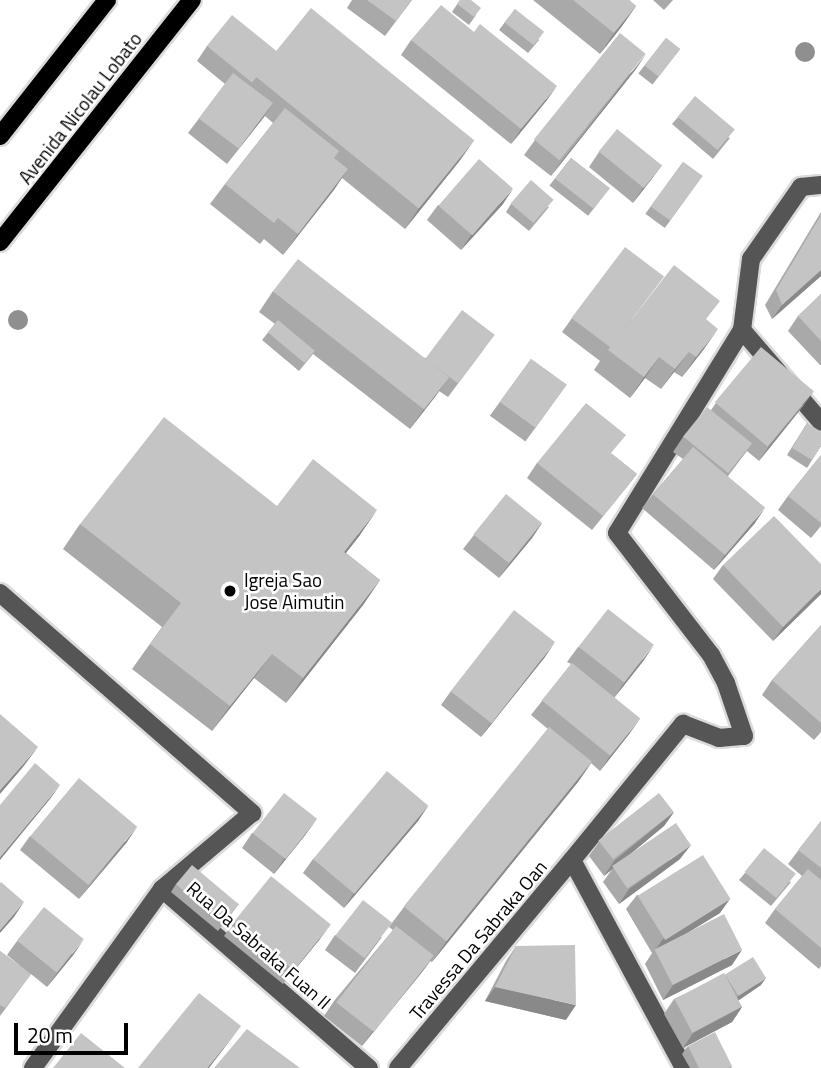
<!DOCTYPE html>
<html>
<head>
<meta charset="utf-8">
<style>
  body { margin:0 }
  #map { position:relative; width:821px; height:1068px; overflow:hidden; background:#fff; font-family:"Titillium Web",sans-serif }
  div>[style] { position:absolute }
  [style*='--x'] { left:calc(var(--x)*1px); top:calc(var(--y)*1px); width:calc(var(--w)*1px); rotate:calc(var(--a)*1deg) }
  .roads { filter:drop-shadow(2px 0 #dbdbdb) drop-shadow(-2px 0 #dbdbdb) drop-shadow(0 2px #dbdbdb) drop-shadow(0 -2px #dbdbdb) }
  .minor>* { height:18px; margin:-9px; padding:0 9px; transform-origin:9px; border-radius:9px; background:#555 }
  .major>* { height:18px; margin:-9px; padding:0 9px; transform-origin:9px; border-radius:9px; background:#000 }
  .trees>* { width:20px; height:20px; margin:-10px; border-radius:50%; background:#8f8f8f }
  .wall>* { inset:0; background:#a9a9a9; transform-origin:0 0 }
  .shaded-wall>* { inset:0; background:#898989 }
  .building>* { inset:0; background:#c4c4c4; transform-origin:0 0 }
  .dots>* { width:19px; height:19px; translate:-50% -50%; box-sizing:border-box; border:4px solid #fff; border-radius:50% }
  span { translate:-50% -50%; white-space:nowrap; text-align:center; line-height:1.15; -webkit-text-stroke:5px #fff; paint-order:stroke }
  .street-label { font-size:19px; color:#000 }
  .poi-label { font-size:19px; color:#000 }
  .left { translate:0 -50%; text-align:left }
  .scale { position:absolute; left:14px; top:1023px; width:114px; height:32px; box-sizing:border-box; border:4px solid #000; border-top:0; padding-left:9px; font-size:21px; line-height:24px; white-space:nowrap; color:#000; -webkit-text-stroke:5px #fff; paint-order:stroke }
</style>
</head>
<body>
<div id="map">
  <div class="roads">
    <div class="minor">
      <div style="--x:742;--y:330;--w:121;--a:49.3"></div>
      <div style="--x:0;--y:593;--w:335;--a:41.1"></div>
      <div style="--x:252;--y:813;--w:118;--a:139.8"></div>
      <div style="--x:572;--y:860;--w:176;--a:-50.8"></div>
      <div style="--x:683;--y:724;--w:39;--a:21"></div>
      <div style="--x:719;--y:738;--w:25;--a:-5"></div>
      <div style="--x:744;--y:736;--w:56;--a:-108.8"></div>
      <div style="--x:726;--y:683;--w:32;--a:-118"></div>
      <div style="--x:711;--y:655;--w:154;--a:-127.6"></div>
      <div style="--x:617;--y:533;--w:238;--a:-58.4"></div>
      <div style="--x:742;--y:330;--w:72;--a:-82.8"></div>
      <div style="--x:751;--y:259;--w:88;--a:-55.2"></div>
      <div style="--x:801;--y:187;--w:20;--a:-6"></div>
      <div style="--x:33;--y:1068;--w:221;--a:-54.2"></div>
      <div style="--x:162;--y:889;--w:274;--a:40.9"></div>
      <div style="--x:398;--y:1068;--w:271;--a:-50.1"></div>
      <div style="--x:572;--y:860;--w:236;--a:61.7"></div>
    </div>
    <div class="major">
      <div style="--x:0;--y:136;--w:173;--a:-51.8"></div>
      <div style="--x:0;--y:242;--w:309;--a:-51.6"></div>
    </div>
  </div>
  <div class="trees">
    <div style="left:805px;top:52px"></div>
    <div style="left:18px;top:320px"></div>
  </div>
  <div class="wall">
    <div style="clip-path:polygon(352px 0,412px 0,385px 36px,347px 8px)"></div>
    <div style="clip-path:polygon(460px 0,476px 15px,469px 25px,452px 12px)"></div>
    <div style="clip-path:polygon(533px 0,629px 0,636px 6px,622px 26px,600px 54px)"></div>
    <div style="clip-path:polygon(653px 0,673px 0,664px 10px)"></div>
    <div style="clip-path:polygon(515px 9px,539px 40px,528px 53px,499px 30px)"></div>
    <div style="left:666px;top:38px;width:18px;height:45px;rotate:38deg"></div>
    <div style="clip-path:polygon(411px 40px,547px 100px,511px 144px,401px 55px)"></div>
    <div style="clip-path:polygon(207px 46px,277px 52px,461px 159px,405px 229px,342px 178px,283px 255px,264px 239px,260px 244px,210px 204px,225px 184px,273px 123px,265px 116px,227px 164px,188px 133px,225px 84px,197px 61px)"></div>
    <div style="clip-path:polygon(636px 69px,551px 176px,524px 155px,535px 140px)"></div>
    <div style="clip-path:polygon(678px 117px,730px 138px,713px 159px,672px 124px)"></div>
    <div style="clip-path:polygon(599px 152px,662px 165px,633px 203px,589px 167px)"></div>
    <div style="left:571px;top:158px;width:49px;height:35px;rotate:38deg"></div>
    <div style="left:683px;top:162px;width:24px;height:64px;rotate:36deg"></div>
    <div style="clip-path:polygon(503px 204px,461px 250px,427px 220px,438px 205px)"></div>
    <div style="clip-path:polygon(511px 204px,549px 207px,529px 231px,506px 212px)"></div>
    <div style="clip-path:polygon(821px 212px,821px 276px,772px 319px,765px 305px)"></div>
    <div style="clip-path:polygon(273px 291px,425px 358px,484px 349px,448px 397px,439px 391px,410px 429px,313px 354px,299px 371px,262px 340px,275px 324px,259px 312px)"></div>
    <div style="clip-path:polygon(821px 294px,821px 365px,820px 365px,788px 331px,798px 316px)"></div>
    <div style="clip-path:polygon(572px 318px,707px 320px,704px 349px,682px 377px,674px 372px,661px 389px,645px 378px,630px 398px,594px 370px,600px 361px,562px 332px)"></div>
    <div style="left:531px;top:359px;width:44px;height:70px;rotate:36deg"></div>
    <div style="clip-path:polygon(716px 403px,804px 405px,759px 461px,747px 451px,728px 476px,755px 523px,714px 570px,642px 508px,653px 494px,683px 459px,673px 452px,683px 437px,711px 410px)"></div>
    <div style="clip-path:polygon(807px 423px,821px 446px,807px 468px,787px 455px)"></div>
    <div style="clip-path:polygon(612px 454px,637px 474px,626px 488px,592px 530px,527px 478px,537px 463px)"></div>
    <div style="clip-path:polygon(821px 455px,821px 526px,811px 538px,778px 510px,788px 496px)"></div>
    <div style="clip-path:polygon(277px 506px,360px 535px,346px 553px,380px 580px,363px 605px,286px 703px,254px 678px,212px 731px,132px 669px,162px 627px,63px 549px,80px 524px)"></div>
    <div style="clip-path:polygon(542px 523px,532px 538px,499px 578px,463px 549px,474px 535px)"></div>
    <div style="clip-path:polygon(723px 565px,821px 594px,773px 641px,713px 579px)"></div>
    <div style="clip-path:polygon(821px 625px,821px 732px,814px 740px,762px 695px,772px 680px)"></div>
    <div style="clip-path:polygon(578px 647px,644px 660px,614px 698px,630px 733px,600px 771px,591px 763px,578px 782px,432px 962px,430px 961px,362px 1046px,324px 1016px,334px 1001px,393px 930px,389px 927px,404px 907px,548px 729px,531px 715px,542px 701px,571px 664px,567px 662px)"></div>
    <div style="clip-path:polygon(545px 657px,481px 737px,441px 705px,451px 691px)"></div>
    <div style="clip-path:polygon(428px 806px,418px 821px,344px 908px,303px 873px,313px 859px)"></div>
    <div style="clip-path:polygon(674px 812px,664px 826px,604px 876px,589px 856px,599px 842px)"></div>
    <div style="clip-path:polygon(821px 821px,821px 966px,819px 969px,765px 923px,775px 909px,802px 876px,788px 864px)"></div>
    <div style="clip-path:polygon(252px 833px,306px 834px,274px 874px,242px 848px)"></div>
    <div style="clip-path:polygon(30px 836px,127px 842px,79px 899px,20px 850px)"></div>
    <div style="clip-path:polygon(680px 859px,619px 904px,603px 882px,613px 868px)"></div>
    <div style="clip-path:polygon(745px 873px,791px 882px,771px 906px,739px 880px)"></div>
    <div style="clip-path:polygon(176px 884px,239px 904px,218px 931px,171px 892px)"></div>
    <div style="clip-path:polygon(637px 895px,720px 913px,689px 932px,732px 965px,663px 1000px,645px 964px,652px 953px,626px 909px)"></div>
    <div style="clip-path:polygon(234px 922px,320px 939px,283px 984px,224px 936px)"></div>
    <div style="clip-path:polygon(335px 935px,382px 937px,355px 973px,325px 950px)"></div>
    <div style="clip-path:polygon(17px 941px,74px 954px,47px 987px,31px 974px,0 1016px,0 951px,24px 969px,7px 955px)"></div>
    <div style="clip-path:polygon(516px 946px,566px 1020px,485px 1001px,506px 961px)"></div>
    <div style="clip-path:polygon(725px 975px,761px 985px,738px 1001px,742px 1007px,732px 1022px,683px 1048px,664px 1014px,674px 999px)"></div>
    <div style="clip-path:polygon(688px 1046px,732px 1066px,731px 1068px,690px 1068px,682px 1054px)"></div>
  </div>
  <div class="shaded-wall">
    <div style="clip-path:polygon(636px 6px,622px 26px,600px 54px,614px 33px)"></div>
    <div style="clip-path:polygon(646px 54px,636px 69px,551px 176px,561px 162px)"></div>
    <div style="clip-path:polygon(557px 86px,547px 100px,511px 144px,521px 129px)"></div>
    <div style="clip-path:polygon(273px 103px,263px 118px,227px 164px,238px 150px)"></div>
    <div style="clip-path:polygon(475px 139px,461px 159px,405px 229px,419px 208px)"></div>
    <div style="clip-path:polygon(662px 165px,651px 180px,633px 203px,643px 188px)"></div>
    <div style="clip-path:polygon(348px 169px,334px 190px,283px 255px,298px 234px)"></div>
    <div style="clip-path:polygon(513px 189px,503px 204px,461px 250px,471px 235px)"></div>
    <div style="clip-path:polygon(821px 270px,821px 276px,772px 319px,782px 305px)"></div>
    <div style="clip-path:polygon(718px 329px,704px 349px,682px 377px,696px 357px)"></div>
    <div style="clip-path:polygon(689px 352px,674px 372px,661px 389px,675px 369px)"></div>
    <div style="clip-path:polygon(659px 357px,645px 378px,630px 398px,644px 377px)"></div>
    <div style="clip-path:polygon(449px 377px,435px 397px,410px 429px,424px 409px)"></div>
    <div style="clip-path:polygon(814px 391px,804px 405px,759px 461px,769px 446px)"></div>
    <div style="clip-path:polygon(765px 508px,755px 523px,714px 570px,724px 556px)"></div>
    <div style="clip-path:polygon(377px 510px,360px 535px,327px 577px,344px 552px)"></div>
    <div style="clip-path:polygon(542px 523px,532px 538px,499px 578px,509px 564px)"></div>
    <div style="clip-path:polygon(380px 580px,363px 605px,286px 703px,303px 678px)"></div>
    <div style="clip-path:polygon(821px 589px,821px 594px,773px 641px,783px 627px)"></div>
    <div style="clip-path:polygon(555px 642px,545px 657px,481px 737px,491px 723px)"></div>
    <div style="clip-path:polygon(654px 645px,644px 660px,614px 698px,624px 683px)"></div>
    <div style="clip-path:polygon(272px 654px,254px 678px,212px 731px,230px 706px)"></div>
    <div style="clip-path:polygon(640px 719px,630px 733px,600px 771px,610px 756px)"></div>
    <div style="clip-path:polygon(38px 747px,23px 767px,0 794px,0 790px)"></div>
    <div style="clip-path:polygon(592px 762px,578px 782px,432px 962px,446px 942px)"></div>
    <div style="clip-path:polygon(60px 785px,50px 799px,0 860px,0 857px)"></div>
    <div style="clip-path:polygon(428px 806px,418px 821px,344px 908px,354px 893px)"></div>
    <div style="clip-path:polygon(674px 812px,664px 826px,604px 876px,614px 861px)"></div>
    <div style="clip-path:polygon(317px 819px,306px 834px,274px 874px,284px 859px)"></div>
    <div style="clip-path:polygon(137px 827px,127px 842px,79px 899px,90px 885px)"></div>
    <div style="clip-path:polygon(691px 845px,680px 859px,619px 904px,629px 889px)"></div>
    <div style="clip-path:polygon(730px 899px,720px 913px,656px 952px,655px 950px,663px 939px)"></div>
    <div style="clip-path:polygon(24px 902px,14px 917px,0 933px,0 930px)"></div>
    <div style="clip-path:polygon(331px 924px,320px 939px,283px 984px,294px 970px)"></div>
    <div style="clip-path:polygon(84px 939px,74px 954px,47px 987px,57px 973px)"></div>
    <div style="clip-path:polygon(742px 950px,732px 965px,663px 1000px,673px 985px)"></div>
    <div style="clip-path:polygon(434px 956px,423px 971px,362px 1046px,372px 1032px)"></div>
    <div style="clip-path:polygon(766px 978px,761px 985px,728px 1007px,734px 999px)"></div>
    <div style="clip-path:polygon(495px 987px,576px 1005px,566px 1020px,485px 1001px)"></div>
    <div style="clip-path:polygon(742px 1007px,732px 1022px,683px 1048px,693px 1033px)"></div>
    <div style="clip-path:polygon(241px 1026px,209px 1068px,207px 1068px)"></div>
  </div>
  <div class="building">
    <div style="clip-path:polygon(367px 0,411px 0,396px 21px)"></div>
    <div style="clip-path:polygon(460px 0,471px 0,481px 8px,474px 17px,457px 4px)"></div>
    <div style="clip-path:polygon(573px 0,629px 0,636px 6px,614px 33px)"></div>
    <div style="clip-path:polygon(441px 5px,474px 32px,480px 24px,557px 86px,521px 129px,411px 40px)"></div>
    <div style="left:311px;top:8px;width:210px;height:88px;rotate:39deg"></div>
    <div style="left:515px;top:9px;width:37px;height:17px;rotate:38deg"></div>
    <div style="left:232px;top:15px;width:58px;height:40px;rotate:39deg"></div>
    <div style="left:620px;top:33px;width:33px;height:137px;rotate:39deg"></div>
    <div style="left:666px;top:38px;width:18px;height:35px;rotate:38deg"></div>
    <div style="left:233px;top:73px;width:50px;height:57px;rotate:37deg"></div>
    <div style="left:695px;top:96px;width:52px;height:27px;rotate:40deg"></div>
    <div style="clip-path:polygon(285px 108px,339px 151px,334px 158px,348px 169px,298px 234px,278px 218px,274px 223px,225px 184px)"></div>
    <div style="left:617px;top:129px;width:58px;height:29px;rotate:39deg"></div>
    <div style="left:571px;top:158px;width:49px;height:26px;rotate:38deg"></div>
    <div style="left:479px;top:159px;width:45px;height:62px;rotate:41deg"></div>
    <div style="left:683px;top:162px;width:24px;height:55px;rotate:36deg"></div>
    <div style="left:531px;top:180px;width:30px;height:31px;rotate:41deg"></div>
    <div style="clip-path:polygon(821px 215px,821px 270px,782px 305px,776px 290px)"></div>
    <div style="left:625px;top:247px;width:49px;height:89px;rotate:37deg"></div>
    <div style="left:298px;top:259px;width:192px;height:41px;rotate:38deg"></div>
    <div style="clip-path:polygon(674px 265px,720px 301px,706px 319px,718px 329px,696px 357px,689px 352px,675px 369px,659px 357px,644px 377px,608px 350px)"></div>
    <div style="clip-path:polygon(821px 294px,821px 341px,798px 316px)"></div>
    <div style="left:462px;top:310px;width:41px;height:61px;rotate:37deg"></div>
    <div style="left:278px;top:320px;width:48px;height:16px;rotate:40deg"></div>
    <div style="left:761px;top:347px;width:69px;height:72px;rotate:40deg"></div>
    <div style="left:531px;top:359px;width:44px;height:53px;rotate:36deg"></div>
    <div style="clip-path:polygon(586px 403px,626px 435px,611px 453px,637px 474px,603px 516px,537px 463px)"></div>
    <div style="left:707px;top:407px;width:58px;height:38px;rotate:39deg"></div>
    <div style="clip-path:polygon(164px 417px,277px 506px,313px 459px,377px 510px,344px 552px,380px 580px,303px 678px,272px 654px,230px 706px,150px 644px,181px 603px,80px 524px)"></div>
    <div style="clip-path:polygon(807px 423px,821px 432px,821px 446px,812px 460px,792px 448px)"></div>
    <div style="left:693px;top:447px;width:94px;height:62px;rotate:40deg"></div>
    <div style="clip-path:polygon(821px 455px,821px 523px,788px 496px)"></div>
    <div style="left:506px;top:494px;width:46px;height:52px;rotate:39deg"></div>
    <div style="clip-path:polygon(774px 516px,821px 564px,821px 589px,783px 627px,723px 565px)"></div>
    <div style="left:608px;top:609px;width:58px;height:48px;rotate:38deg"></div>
    <div style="left:514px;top:610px;width:52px;height:103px;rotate:38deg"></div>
    <div style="clip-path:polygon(821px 625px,821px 723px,772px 680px)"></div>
    <div style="left:572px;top:663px;width:88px;height:48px;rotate:39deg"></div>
    <div style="clip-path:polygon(0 714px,38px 747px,0 790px)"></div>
    <div style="left:549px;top:727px;width:55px;height:231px;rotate:39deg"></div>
    <div style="clip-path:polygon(35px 763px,60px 785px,0 857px,0 805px)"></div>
    <div style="left:387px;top:771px;width:54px;height:115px;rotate:40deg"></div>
    <div style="left:79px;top:778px;width:76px;height:76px;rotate:40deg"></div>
    <div style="left:284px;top:793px;width:42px;height:51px;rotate:38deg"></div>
    <div style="left:659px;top:793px;width:24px;height:77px;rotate:52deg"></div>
    <div style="clip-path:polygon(821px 821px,821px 868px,798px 850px)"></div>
    <div style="left:676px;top:823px;width:27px;height:77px;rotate:56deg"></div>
    <div style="left:764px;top:848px;width:41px;height:31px;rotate:39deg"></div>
    <div style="left:703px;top:855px;width:52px;height:77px;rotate:58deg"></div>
    <div style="left:192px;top:865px;width:61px;height:25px;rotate:40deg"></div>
    <div style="clip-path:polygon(808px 869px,821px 880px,821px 948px,775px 909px)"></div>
    <div style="left:271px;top:876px;width:77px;height:59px;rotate:39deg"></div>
    <div style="clip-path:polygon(1px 882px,24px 902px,0 930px,0 883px)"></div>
    <div style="left:363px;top:900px;width:37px;height:45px;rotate:38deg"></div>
    <div style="left:44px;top:907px;width:51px;height:43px;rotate:39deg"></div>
    <div style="left:724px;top:914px;width:40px;height:78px;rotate:63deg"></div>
    <div style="left:396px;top:926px;width:48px;height:97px;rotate:38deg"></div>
    <div style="clip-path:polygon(575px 945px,576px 1005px,495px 987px,516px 946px)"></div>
    <div style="clip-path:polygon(0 951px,31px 974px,5px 1008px,0 1005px)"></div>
    <div style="left:753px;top:957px;width:25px;height:33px;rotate:58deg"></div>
    <div style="left:724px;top:973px;width:38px;height:56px;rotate:62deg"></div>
    <div style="clip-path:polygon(199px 993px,241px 1026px,207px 1068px,138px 1068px)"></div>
    <div style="clip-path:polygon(247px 1029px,300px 1068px,214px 1068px)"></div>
    <div style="clip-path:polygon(715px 1032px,732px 1066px,728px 1068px,699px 1068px,688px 1046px)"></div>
    <div style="clip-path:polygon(81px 1033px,125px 1068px,53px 1068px)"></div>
  </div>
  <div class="dots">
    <div style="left:230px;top:591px;background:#000"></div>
  </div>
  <div class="street-label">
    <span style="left:80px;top:108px;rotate:-52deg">Avenida Nicolau Lobato</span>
    <span style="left:478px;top:940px;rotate:-50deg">Travessa Da Sabraka Oan</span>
    <span style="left:259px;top:945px;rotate:41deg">Rua Da Sabraka Fuan II</span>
  </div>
  <div class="poi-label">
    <span class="left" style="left:244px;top:591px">Igreja Sao<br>Jose Aimutin</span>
  </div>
  <div class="scale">20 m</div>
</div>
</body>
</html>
